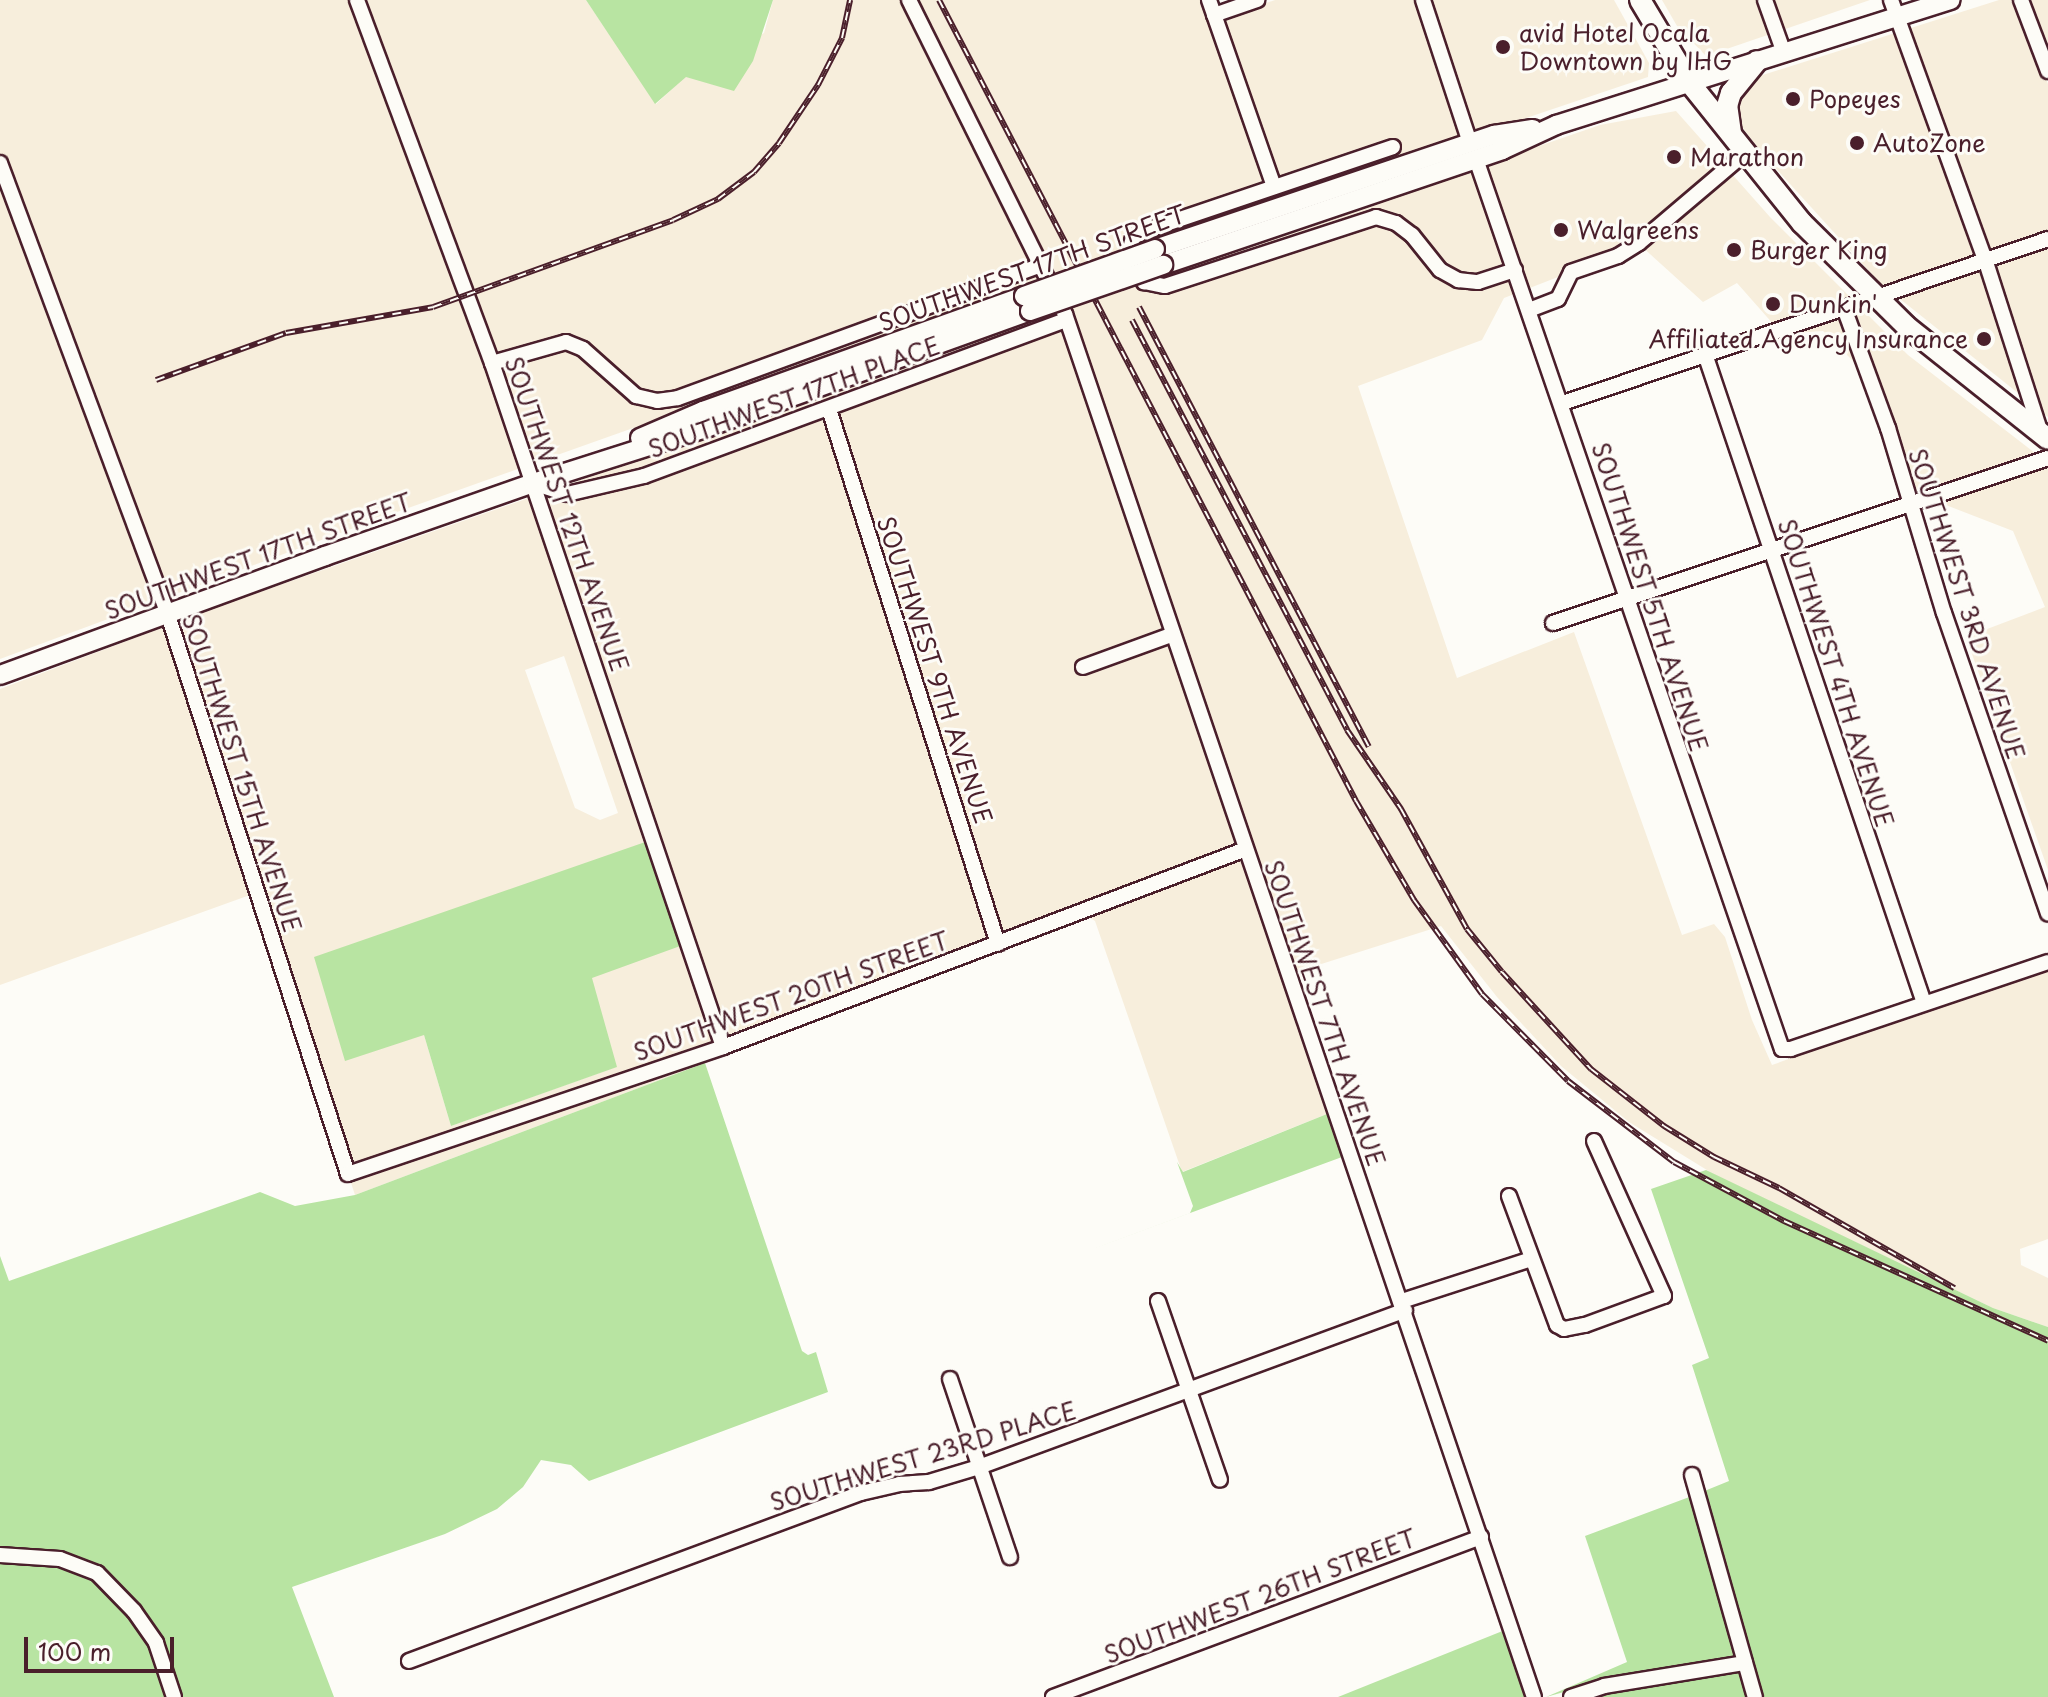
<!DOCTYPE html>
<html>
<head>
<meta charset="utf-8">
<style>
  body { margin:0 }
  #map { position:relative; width:2048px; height:1697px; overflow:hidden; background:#fdfcf7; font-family:"Playpen Sans",sans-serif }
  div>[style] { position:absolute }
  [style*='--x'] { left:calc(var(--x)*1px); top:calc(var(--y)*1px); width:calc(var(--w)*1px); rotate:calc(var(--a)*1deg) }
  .built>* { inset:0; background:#f7eedc }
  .green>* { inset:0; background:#b8e4a2 }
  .roads { filter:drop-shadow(2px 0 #4a1f2b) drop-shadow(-2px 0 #4a1f2b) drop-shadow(0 2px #4a1f2b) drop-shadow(0 -2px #4a1f2b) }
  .minor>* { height:14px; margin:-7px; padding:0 7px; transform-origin:7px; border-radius:7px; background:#fdfcf7 }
  .major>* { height:18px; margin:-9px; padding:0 9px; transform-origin:9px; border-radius:9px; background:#fdfcf7 }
  .highway>* { height:20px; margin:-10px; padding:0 10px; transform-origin:10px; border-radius:10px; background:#fdfcf7 }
  .rail>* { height:6px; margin-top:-3px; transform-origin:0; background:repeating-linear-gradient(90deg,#fdfcf7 0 9px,#4a1f2b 0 18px); box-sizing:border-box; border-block:2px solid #4a1f2b }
  .bridges { filter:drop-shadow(2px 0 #4a1f2b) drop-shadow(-2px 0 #4a1f2b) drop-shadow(0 2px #4a1f2b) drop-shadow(0 -2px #4a1f2b) }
  .major-bridge>* { height:18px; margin:-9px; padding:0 9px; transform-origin:9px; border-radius:9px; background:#fdfcf7 }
  .dots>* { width:22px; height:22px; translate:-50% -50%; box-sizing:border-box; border:4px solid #fdfcf7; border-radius:50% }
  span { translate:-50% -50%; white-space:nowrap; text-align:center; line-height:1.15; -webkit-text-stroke:6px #fdfcf7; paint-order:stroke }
  .poi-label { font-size:24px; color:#4a1f2b }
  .left { translate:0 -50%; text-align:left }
  .right { translate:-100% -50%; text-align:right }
  .street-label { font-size:24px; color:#4a1f2b }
  .scale { position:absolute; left:24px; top:1637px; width:150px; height:36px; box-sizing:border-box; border:4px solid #4a1f2b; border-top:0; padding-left:10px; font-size:24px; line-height:28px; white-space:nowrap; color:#4a1f2b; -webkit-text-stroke:6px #fdfcf7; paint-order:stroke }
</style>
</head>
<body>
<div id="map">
  <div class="built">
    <div style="clip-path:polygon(0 0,586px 0,656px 104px,686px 76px,764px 33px,773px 0,903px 0,1035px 262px,676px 392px,657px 395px,638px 390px,565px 336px,486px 358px,566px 347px,581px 354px,658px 407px,1040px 273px,1044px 282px,397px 512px,0 659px)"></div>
    <div style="clip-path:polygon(915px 0,1201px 0,1203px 7px,1220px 19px,1275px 0,1418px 0,1463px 139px,1054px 279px)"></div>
    <div style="clip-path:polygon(1429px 0,1614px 0,1649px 63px,1648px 77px,1473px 136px)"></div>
    <div style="clip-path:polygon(1662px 0,1870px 0,1706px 56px,1677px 26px)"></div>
    <div style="clip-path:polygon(1999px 0,2016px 0,2048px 84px,2048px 417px,1880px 283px,1761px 152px,1733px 115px,1736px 96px,1747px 80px)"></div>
    <div style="clip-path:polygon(2026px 0,2048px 0,2048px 58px)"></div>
    <div style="clip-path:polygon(1676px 111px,1770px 217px,1908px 355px,2048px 463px,2048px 870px,1966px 637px,2045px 607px,2013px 531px,1907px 490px,1866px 374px,1823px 331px,1782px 334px,1737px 283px,1703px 302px,1640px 245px,1504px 298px,1482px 340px,1358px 386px,1457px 678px,1574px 632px,1682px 935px,1714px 924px,1725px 937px,1752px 1020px,1772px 1065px,2048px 967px,2048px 1239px,2020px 1249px,2021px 1265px,2048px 1278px,2048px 1327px,1993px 1308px,1715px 1175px,1629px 1122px,1561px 1066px,1497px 997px,1441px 926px,1293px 973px,1068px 309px,1600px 125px)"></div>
    <div style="clip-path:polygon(evenodd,1058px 313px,1327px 1114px,1182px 1172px,1095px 921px,1089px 917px,708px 1057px,705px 1063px,355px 1195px,281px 969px,250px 895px,0 985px,0 689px,211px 609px,1058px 313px,564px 656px,618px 813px,600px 820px,575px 808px,525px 670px,564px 656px,1058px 313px,424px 1035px,616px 1067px,451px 1126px,424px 1035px)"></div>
  </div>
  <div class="green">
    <div style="clip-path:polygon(586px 0,773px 0,753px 61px,734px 91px,686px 77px,655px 104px)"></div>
    <div style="clip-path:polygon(651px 840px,683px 945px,592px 978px,617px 1067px,451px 1126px,424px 1035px,345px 1061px,314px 957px)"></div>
    <div style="clip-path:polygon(705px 1063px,802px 1351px,808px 1355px,816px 1352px,828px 1392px,589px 1481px,571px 1465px,541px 1460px,523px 1487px,497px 1509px,445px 1534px,292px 1587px,334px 1697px,0 1697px,0 1256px,9px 1281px,260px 1192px,295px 1206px,355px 1195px)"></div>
    <div style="clip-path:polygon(1327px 1114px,1342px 1157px,1017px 1277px,1190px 1213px,1193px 1206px,1177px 1162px,1183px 1172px)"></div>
    <div style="clip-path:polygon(1706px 1170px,1993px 1308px,2048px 1327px,2048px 1697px,1760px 1697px,1702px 1492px,1729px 1481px,1692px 1365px,1709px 1358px,1651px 1189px)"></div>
    <div style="clip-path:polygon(1692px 1496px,1738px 1659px,1603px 1681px,1546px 1697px,1627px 1662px,1585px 1536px)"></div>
    <div style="clip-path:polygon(1505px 1630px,1529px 1697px,1338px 1697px)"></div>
    <div style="clip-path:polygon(1741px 1670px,1750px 1697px,1590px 1697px,1606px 1692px)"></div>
  </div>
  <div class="roads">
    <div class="minor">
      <div style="--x:357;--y:0;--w:387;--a:69.6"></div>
      <div style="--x:492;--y:363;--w:722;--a:71.34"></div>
      <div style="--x:909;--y:0;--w:351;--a:63.6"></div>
      <div style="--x:1065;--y:314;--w:1460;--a:71.27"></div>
      <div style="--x:1209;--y:0;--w:198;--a:70.8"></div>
      <div style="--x:1423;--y:0;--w:151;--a:71.8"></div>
      <div style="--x:1765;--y:0;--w:56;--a:70.3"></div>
      <div style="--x:1891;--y:0;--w:276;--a:70.1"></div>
      <div style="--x:1985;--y:259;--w:183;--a:72.2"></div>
      <div style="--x:2021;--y:0;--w:76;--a:69.2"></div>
      <div style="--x:1214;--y:15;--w:46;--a:-19.2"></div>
      <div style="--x:1393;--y:147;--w:262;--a:161.3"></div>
      <div style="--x:1145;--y:231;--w:13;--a:153"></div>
      <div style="--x:1133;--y:237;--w:16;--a:104"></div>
      <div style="--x:1129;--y:253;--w:33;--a:63"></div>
      <div style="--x:1144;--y:282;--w:21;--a:11"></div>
      <div style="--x:1165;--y:286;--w:222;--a:-18.1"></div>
      <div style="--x:1376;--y:217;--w:21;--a:17"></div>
      <div style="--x:1396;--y:223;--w:20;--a:37"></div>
      <div style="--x:1412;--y:235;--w:45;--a:51.3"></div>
      <div style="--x:1440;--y:270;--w:21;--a:29"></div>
      <div style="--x:1458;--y:280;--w:20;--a:6"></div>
      <div style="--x:1478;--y:282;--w:39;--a:-18"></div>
      <div style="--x:1476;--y:159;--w:941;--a:71.03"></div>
      <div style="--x:1782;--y:1049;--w:9;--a:0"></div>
      <div style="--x:1791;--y:1049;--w:271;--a:-18.7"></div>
      <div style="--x:0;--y:163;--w:482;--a:69.6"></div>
      <div style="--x:168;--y:615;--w:587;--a:72.15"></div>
      <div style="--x:348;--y:1174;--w:396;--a:-18.7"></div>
      <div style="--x:723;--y:1047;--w:559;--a:-20.74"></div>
      <div style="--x:1844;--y:308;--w:128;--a:69.9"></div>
      <div style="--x:1888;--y:428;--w:193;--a:73.2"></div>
      <div style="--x:1944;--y:613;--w:318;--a:70.9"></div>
      <div style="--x:1529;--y:310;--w:31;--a:-21"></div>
      <div style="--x:1558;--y:299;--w:30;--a:-64"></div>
      <div style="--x:1571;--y:272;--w:50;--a:-18.8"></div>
      <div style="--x:1618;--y:256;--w:25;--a:-32"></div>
      <div style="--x:1639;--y:243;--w:138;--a:-40.3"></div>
      <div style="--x:1706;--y:357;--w:682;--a:71.35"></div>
      <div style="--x:492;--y:363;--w:77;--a:-15.8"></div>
      <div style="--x:566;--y:342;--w:18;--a:22"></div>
      <div style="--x:583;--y:349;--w:71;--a:41.6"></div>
      <div style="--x:636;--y:396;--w:22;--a:13"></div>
      <div style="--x:657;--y:401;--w:21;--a:-8"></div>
      <div style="--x:678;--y:398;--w:388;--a:-20.1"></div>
      <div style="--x:1563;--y:403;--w:512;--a:-18.68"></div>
      <div style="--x:829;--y:409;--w:561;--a:72.47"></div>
      <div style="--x:533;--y:483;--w:36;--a:18"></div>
      <div style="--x:567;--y:494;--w:79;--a:-13.2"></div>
      <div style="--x:644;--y:476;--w:450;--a:-20.3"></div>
      <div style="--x:1553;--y:623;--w:522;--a:-18.43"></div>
      <div style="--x:1083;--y:667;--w:94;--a:-20"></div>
      <div style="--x:1509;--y:1196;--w:138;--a:69.6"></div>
      <div style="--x:1557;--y:1325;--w:8;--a:30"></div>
      <div style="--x:1564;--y:1329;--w:21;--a:-11"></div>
      <div style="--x:1585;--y:1325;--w:84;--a:-20.2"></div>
      <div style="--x:1664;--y:1296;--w:170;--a:-114.3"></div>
      <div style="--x:1158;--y:1301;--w:189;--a:70.9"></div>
      <div style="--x:1402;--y:1301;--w:136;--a:-18"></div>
      <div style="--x:950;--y:1379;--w:188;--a:71.4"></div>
      <div style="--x:1692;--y:1475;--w:231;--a:74.2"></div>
      <div style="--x:0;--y:1555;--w:60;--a:3.8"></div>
      <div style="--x:60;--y:1559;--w:40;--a:21"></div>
      <div style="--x:97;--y:1573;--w:53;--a:45.8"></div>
      <div style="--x:134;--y:1611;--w:39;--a:55"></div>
      <div style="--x:156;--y:1643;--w:57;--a:71.6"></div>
      <div style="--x:409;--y:1661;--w:482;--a:-20.4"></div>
      <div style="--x:861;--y:1493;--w:39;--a:-13"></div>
      <div style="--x:899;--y:1484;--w:30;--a:-4"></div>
      <div style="--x:929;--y:1482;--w:52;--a:-16.7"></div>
      <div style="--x:979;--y:1467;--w:454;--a:-20.2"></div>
      <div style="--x:1053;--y:1697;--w:457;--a:-20.5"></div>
      <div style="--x:1571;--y:1697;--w:35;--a:-18"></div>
      <div style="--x:1604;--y:1686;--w:143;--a:-9.3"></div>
    </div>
    <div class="major">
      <div style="--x:1155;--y:249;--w:358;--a:-18.6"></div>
      <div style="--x:1494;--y:135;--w:39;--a:-9"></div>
      <div style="--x:1163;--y:265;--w:358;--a:-18.7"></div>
      <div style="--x:1502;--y:150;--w:60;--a:-24.8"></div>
      <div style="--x:1556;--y:125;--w:414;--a:-17.6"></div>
      <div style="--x:640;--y:438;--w:69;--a:-23.2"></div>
      <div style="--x:703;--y:411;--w:341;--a:-19.7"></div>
      <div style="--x:0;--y:675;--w:346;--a:-20.1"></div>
      <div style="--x:325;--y:556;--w:220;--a:-19.3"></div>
      <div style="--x:533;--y:483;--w:184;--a:-17.7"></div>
      <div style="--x:708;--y:427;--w:342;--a:-19.8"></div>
    </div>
    <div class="highway">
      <div style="--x:1640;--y:0;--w:96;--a:59.1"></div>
      <div style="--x:1689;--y:82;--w:181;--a:51.3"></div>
      <div style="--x:1802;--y:223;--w:146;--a:44.7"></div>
      <div style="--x:1906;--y:326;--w:181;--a:38.5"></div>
      <div style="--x:1731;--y:133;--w:27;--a:-98"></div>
      <div style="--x:1727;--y:106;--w:14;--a:-73"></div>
      <div style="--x:1731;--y:93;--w:41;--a:-50.9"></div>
    </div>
  </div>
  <div class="rail">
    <div style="--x:939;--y:0;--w:903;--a:62.5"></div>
    <div style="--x:1356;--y:801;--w:115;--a:59.6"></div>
    <div style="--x:1414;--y:900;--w:116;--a:54.1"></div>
    <div style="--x:1482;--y:994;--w:122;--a:45.3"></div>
    <div style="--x:1568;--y:1081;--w:133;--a:37.4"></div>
    <div style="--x:1674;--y:1162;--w:125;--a:28.2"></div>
    <div style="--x:1784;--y:1221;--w:290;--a:24.4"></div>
    <div style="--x:1139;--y:307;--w:496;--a:62.4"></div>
    <div style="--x:1132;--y:320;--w:463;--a:62.3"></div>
    <div style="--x:1347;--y:730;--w:96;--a:55.6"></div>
    <div style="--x:1401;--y:809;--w:137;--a:61.2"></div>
    <div style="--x:1467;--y:929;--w:55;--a:50.9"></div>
    <div style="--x:1502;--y:972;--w:132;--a:47.5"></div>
    <div style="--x:1591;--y:1069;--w:93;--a:38"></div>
    <div style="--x:1664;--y:1126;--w:59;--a:31.8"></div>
    <div style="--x:1714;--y:1157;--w:72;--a:25.5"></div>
    <div style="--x:1779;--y:1188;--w:202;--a:29.7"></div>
    <div style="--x:156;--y:380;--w:138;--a:-19.9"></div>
    <div style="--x:286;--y:333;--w:149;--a:-10"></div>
    <div style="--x:433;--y:307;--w:255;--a:-19.9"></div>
    <div style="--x:673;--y:220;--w:50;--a:-25"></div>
    <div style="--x:718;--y:199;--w:45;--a:-36.9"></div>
    <div style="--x:754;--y:172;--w:38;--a:-49"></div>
    <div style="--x:779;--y:143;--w:70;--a:-56.1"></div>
    <div style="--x:818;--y:85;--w:53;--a:-62.9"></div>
    <div style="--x:842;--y:38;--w:39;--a:-78"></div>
  </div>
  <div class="bridges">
    <div class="major-bridge">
      <div style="--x:1024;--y:296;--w:139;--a:-19.7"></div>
      <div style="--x:1030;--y:311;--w:141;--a:-19.1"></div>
    </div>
  </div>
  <div class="dots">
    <div style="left:1503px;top:47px;background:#4a1f2b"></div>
    <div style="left:1793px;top:99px;background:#4a1f2b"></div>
    <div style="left:1857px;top:143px;background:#4a1f2b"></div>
    <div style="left:1674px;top:157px;background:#4a1f2b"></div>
    <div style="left:1561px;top:230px;background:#4a1f2b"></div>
    <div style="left:1734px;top:250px;background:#4a1f2b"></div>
    <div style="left:1773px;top:304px;background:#4a1f2b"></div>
    <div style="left:1984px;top:339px;background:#4a1f2b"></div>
  </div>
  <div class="poi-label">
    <span class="left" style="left:1519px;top:47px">avid Hotel Ocala<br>Downtown by IHG</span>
    <span class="left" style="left:1809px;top:99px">Popeyes</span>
    <span class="left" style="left:1873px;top:143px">AutoZone</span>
    <span class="left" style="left:1690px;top:157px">Marathon</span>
    <span class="left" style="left:1577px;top:230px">Walgreens</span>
    <span class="left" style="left:1750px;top:250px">Burger King</span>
    <span class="left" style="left:1789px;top:304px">Dunkin'</span>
    <span class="right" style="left:1968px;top:339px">Affiliated Agency Insurance</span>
  </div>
  <div class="street-label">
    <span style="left:1032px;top:268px;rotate:-20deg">SOUTHWEST 17TH STREET</span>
    <span style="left:794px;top:397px;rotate:-20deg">SOUTHWEST 17TH PLACE</span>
    <span style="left:567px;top:514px;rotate:71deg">SOUTHWEST 12TH AVENUE</span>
    <span style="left:258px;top:556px;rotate:-20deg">SOUTHWEST 17TH STREET</span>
    <span style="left:1650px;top:597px;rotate:72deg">SOUTHWEST 5TH AVENUE</span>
    <span style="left:1967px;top:604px;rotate:72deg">SOUTHWEST 3RD AVENUE</span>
    <span style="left:935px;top:670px;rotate:72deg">SOUTHWEST 9TH AVENUE</span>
    <span style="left:1836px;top:673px;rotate:72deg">SOUTHWEST 4TH AVENUE</span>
    <span style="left:242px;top:773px;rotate:72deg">SOUTHWEST 15TH AVENUE</span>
    <span style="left:791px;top:996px;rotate:-20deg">SOUTHWEST 20TH STREET</span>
    <span style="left:1325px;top:1013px;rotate:71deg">SOUTHWEST 7TH AVENUE</span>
    <span style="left:923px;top:1456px;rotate:-17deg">SOUTHWEST 23RD PLACE</span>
    <span style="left:1260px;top:1596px;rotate:-21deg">SOUTHWEST 26TH STREET</span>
  </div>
  <div class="scale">100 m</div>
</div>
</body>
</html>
